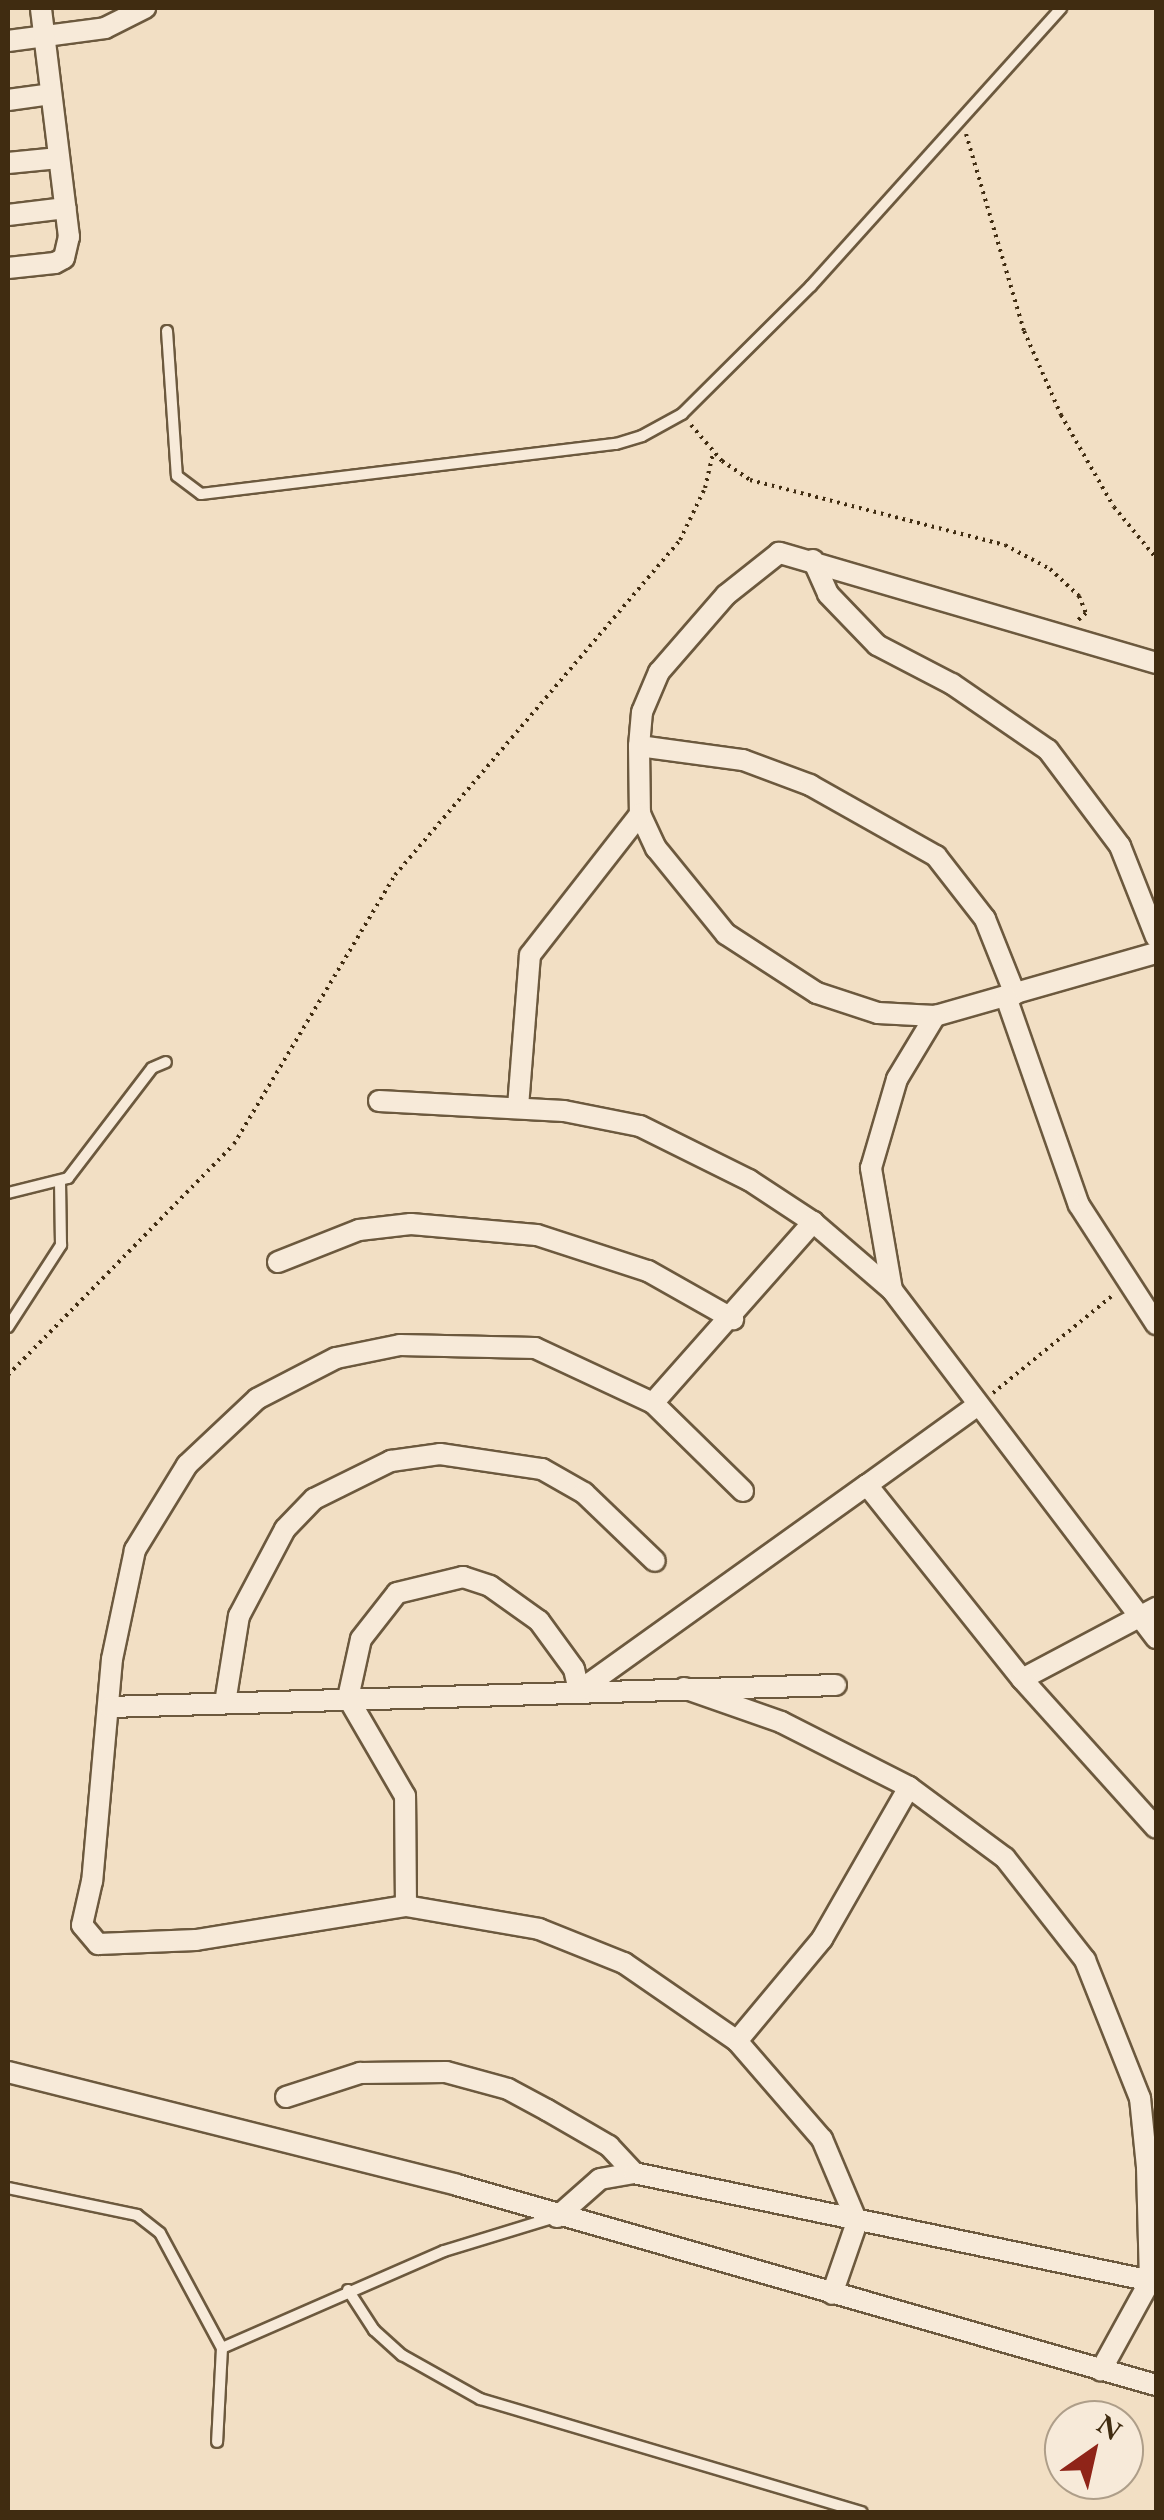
<!DOCTYPE html>
<html>
<head>
<meta charset="utf-8">
<style>
  body { margin:0 }
  #map { position:relative; width:1164px; height:2520px; overflow:hidden; background:#f2dfc4; font-family:"EB Garamond",serif }
  div>[style] { position:absolute }
  [style*='--x'] { left:calc(var(--x)*1px); top:calc(var(--y)*1px); width:calc(var(--w)*1px); rotate:calc(var(--a)*1deg) }
  .path>* { height:4px; margin-top:-2px; transform-origin:0; background:repeating-linear-gradient(90deg,#402c11 0 2.5px,transparent 0 7.5px) }
  .roads { filter:drop-shadow(2px 0 #6c593e) drop-shadow(-2px 0 #6c593e) drop-shadow(0 2px #6c593e) drop-shadow(0 -2px #6c593e) }
  .service>* { height:10px; margin:-5px; padding:0 5px; transform-origin:5px; border-radius:5px; background:#f7ead9 }
  .minor>* { height:20px; margin:-10px; padding:0 10px; transform-origin:10px; border-radius:10px; background:#f7ead9 }
  span { translate:-50% -50%; white-space:nowrap; text-align:center; line-height:1.15; -webkit-text-stroke:8px #f7ead9; paint-order:stroke }
  .frame { position:absolute; inset:0; border:10px solid #402c11; pointer-events:none }
  .north { position:absolute; left:1044px; top:2400px; width:100px; height:100px; box-sizing:border-box; background:#f7ead9; border:2px solid #ae9e89; border-radius:50%; rotate:34deg; font-size:28px; font-weight:700; line-height:40px; text-align:center; color:#402c11 }
  .north::after { content:''; display:block; margin:auto; width:35px; height:45px; background:#8f2418; clip-path:polygon(50% 0,100% 100%,50% 72%,0 100%) }
</style>
</head>
<body>
<div id="map">
  <div class="path">
    <div style="--x:966;--y:134;--w:205;--a:73.6"></div>
    <div style="--x:1024;--y:331;--w:92;--a:66.2"></div>
    <div style="--x:1061;--y:415;--w:106;--a:60.1"></div>
    <div style="--x:1114;--y:507;--w:66;--a:50.5"></div>
    <div style="--x:691;--y:425;--w:48;--a:49.3"></div>
    <div style="--x:722;--y:461;--w:34;--a:34"></div>
    <div style="--x:750;--y:480;--w:263;--a:14.3"></div>
    <div style="--x:1005;--y:545;--w:51;--a:28.1"></div>
    <div style="--x:1050;--y:569;--w:40;--a:43"></div>
    <div style="--x:1079;--y:596;--w:18;--a:68"></div>
    <div style="--x:1086;--y:613;--w:12;--a:138"></div>
    <div style="--x:8;--y:1375;--w:323;--a:-45.6"></div>
    <div style="--x:234;--y:1144;--w:313;--a:-59.1"></div>
    <div style="--x:395;--y:875;--w:440;--a:-49.6"></div>
    <div style="--x:680;--y:540;--w:58;--a:-64.3"></div>
    <div style="--x:705;--y:488;--w:37;--a:-77"></div>
    <div style="--x:993;--y:1393;--w:155;--a:-39.2"></div>
  </div>
  <div class="roads">
    <div class="service">
      <div style="--x:167;--y:331;--w:145;--a:86.1"></div>
      <div style="--x:177;--y:476;--w:30;--a:37"></div>
      <div style="--x:201;--y:494;--w:418;--a:-6.9"></div>
      <div style="--x:616;--y:444;--w:27;--a:-17"></div>
      <div style="--x:642;--y:436;--w:46;--a:-28.8"></div>
      <div style="--x:682;--y:414;--w:182;--a:-44.8"></div>
      <div style="--x:811;--y:286;--w:374;--a:-48"></div>
      <div style="--x:8;--y:1193;--w:62;--a:-14"></div>
      <div style="--x:68;--y:1178;--w:138;--a:-52.6"></div>
      <div style="--x:152;--y:1068;--w:15;--a:-23"></div>
      <div style="--x:8;--y:1327;--w:98;--a:-57.1"></div>
      <div style="--x:61;--y:1245;--w:62;--a:-90.9"></div>
      <div style="--x:8;--y:2188;--w:132;--a:11.8"></div>
      <div style="--x:137;--y:2215;--w:29;--a:38"></div>
      <div style="--x:160;--y:2233;--w:131;--a:61.7"></div>
      <div style="--x:222;--y:2348;--w:94;--a:93"></div>
      <div style="--x:348;--y:2290;--w:48;--a:57"></div>
      <div style="--x:374;--y:2330;--w:38;--a:42"></div>
      <div style="--x:402;--y:2355;--w:90;--a:29.4"></div>
      <div style="--x:480;--y:2399;--w:398;--a:16.5"></div>
      <div style="--x:222;--y:2348;--w:242;--a:-23.6"></div>
      <div style="--x:444;--y:2251;--w:116;--a:-17"></div>
    </div>
    <div class="minor">
      <div style="--x:8;--y:41;--w:98;--a:-7.6"></div>
      <div style="--x:105;--y:28;--w:45;--a:-26.6"></div>
      <div style="--x:8;--y:100;--w:43;--a:-7.9"></div>
      <div style="--x:8;--y:163;--w:51;--a:-5.6"></div>
      <div style="--x:8;--y:215;--w:58;--a:-6.9"></div>
      <div style="--x:8;--y:268;--w:47;--a:-6.1"></div>
      <div style="--x:55;--y:263;--w:10;--a:-29"></div>
      <div style="--x:64;--y:258;--w:22;--a:-77"></div>
      <div style="--x:69;--y:237;--w:231;--a:-97"></div>
      <div style="--x:813;--y:560;--w:37;--a:66"></div>
      <div style="--x:828;--y:594;--w:71;--a:46.1"></div>
      <div style="--x:877;--y:645;--w:85;--a:27.5"></div>
      <div style="--x:952;--y:684;--w:116;--a:34.5"></div>
      <div style="--x:1048;--y:750;--w:120;--a:53.1"></div>
      <div style="--x:1120;--y:846;--w:98;--a:68.4"></div>
      <div style="--x:1156;--y:663;--w:393;--a:-163.7"></div>
      <div style="--x:779;--y:553;--w:68;--a:141.6"></div>
      <div style="--x:726;--y:595;--w:102;--a:131"></div>
      <div style="--x:659;--y:672;--w:43;--a:113"></div>
      <div style="--x:642;--y:712;--w:34;--a:95"></div>
      <div style="--x:639;--y:746;--w:68;--a:89.2"></div>
      <div style="--x:640;--y:814;--w:38;--a:65"></div>
      <div style="--x:656;--y:848;--w:111;--a:50.9"></div>
      <div style="--x:726;--y:934;--w:108;--a:33"></div>
      <div style="--x:817;--y:993;--w:64;--a:18.2"></div>
      <div style="--x:878;--y:1013;--w:57;--a:3"></div>
      <div style="--x:935;--y:1016;--w:230;--a:-15.9"></div>
      <div style="--x:639;--y:746;--w:105;--a:7.7"></div>
      <div style="--x:743;--y:760;--w:72;--a:20.5"></div>
      <div style="--x:810;--y:785;--w:145;--a:29.4"></div>
      <div style="--x:936;--y:856;--w:80;--a:52.1"></div>
      <div style="--x:985;--y:919;--w:81;--a:68.2"></div>
      <div style="--x:1006;--y:997;--w:220;--a:70.7"></div>
      <div style="--x:1079;--y:1205;--w:142;--a:57.1"></div>
      <div style="--x:379;--y:1101;--w:185;--a:3.1"></div>
      <div style="--x:564;--y:1111;--w:77;--a:11.2"></div>
      <div style="--x:640;--y:1126;--w:122;--a:26.4"></div>
      <div style="--x:749;--y:1180;--w:77;--a:33.3"></div>
      <div style="--x:813;--y:1222;--w:104;--a:40.7"></div>
      <div style="--x:892;--y:1290;--w:437;--a:52.8"></div>
      <div style="--x:518;--y:1107;--w:152;--a:-85.5"></div>
      <div style="--x:530;--y:955;--w:179;--a:-52"></div>
      <div style="--x:278;--y:1262;--w:87;--a:-21.6"></div>
      <div style="--x:359;--y:1230;--w:52;--a:-6.6"></div>
      <div style="--x:411;--y:1224;--w:126;--a:5"></div>
      <div style="--x:537;--y:1235;--w:117;--a:18"></div>
      <div style="--x:648;--y:1271;--w:98;--a:29.5"></div>
      <div style="--x:892;--y:1290;--w:124;--a:-99.8"></div>
      <div style="--x:871;--y:1168;--w:93;--a:-73.7"></div>
      <div style="--x:897;--y:1079;--w:74;--a:-58.9"></div>
      <div style="--x:653;--y:1403;--w:242;--a:-48.5"></div>
      <div style="--x:867;--y:1485;--w:137;--a:-35.8"></div>
      <div style="--x:743;--y:1491;--w:126;--a:-135.6"></div>
      <div style="--x:653;--y:1403;--w:130;--a:-155"></div>
      <div style="--x:535;--y:1348;--w:135;--a:-178.7"></div>
      <div style="--x:400;--y:1345;--w:65;--a:168.5"></div>
      <div style="--x:336;--y:1358;--w:89;--a:152.6"></div>
      <div style="--x:257;--y:1399;--w:96;--a:136.7"></div>
      <div style="--x:187;--y:1465;--w:100;--a:121.5"></div>
      <div style="--x:135;--y:1550;--w:111;--a:101.9"></div>
      <div style="--x:112;--y:1659;--w:223;--a:95.1"></div>
      <div style="--x:92;--y:1881;--w:45;--a:102.8"></div>
      <div style="--x:82;--y:1925;--w:25;--a:50"></div>
      <div style="--x:98;--y:1944;--w:98;--a:-2.3"></div>
      <div style="--x:196;--y:1940;--w:213;--a:-9.2"></div>
      <div style="--x:406;--y:1906;--w:135;--a:9.8"></div>
      <div style="--x:539;--y:1929;--w:92;--a:21.8"></div>
      <div style="--x:624;--y:1963;--w:137;--a:34.6"></div>
      <div style="--x:737;--y:2041;--w:130;--a:49.1"></div>
      <div style="--x:822;--y:2139;--w:90;--a:67.1"></div>
      <div style="--x:857;--y:2222;--w:76;--a:109.1"></div>
      <div style="--x:1022;--y:1679;--w:152;--a:-27.9"></div>
      <div style="--x:684;--y:1688;--w:103;--a:19.3"></div>
      <div style="--x:781;--y:1722;--w:144;--a:26.9"></div>
      <div style="--x:909;--y:1787;--w:119;--a:36.5"></div>
      <div style="--x:1005;--y:1858;--w:130;--a:51.9"></div>
      <div style="--x:1085;--y:1960;--w:149;--a:68.3"></div>
      <div style="--x:1140;--y:2098;--w:69;--a:84.2"></div>
      <div style="--x:1147;--y:2167;--w:114;--a:88.5"></div>
      <div style="--x:1150;--y:2281;--w:102;--a:118.8"></div>
      <div style="--x:225;--y:1703;--w:88;--a:-80.9"></div>
      <div style="--x:239;--y:1616;--w:98;--a:-62.1"></div>
      <div style="--x:285;--y:1529;--w:42;--a:-46"></div>
      <div style="--x:314;--y:1499;--w:86;--a:-26.3"></div>
      <div style="--x:391;--y:1461;--w:49;--a:-8.1"></div>
      <div style="--x:440;--y:1454;--w:103;--a:8.4"></div>
      <div style="--x:542;--y:1469;--w:48;--a:29.7"></div>
      <div style="--x:584;--y:1493;--w:98;--a:43.8"></div>
      <div style="--x:109;--y:1707;--w:727;--a:-1.73"></div>
      <div style="--x:406;--y:1906;--w:110;--a:-90.5"></div>
      <div style="--x:405;--y:1796;--w:113;--a:-120.2"></div>
      <div style="--x:348;--y:1698;--w:60;--a:-77.6"></div>
      <div style="--x:361;--y:1639;--w:58;--a:-52"></div>
      <div style="--x:397;--y:1593;--w:68;--a:-13.6"></div>
      <div style="--x:463;--y:1577;--w:28;--a:18"></div>
      <div style="--x:490;--y:1586;--w:60;--a:35.5"></div>
      <div style="--x:539;--y:1621;--w:59;--a:53.9"></div>
      <div style="--x:574;--y:1669;--w:23;--a:77"></div>
      <div style="--x:579;--y:1691;--w:354;--a:-35.6"></div>
      <div style="--x:867;--y:1485;--w:248;--a:51.4"></div>
      <div style="--x:1022;--y:1679;--w:200;--a:48"></div>
      <div style="--x:737;--y:2041;--w:133;--a:-50.2"></div>
      <div style="--x:822;--y:1939;--w:175;--a:-60.2"></div>
      <div style="--x:8;--y:2072;--w:463;--a:14.1"></div>
      <div style="--x:457;--y:2185;--w:727;--a:15.97"></div>
      <div style="--x:286;--y:2097;--w:78;--a:-18"></div>
      <div style="--x:360;--y:2073;--w:86;--a:-0.7"></div>
      <div style="--x:446;--y:2072;--w:64;--a:15.3"></div>
      <div style="--x:508;--y:2089;--w:44;--a:28.3"></div>
      <div style="--x:547;--y:2110;--w:72;--a:30.1"></div>
      <div style="--x:609;--y:2146;--w:37;--a:47"></div>
      <div style="--x:557;--y:2217;--w:57;--a:-41.5"></div>
      <div style="--x:600;--y:2179;--w:35;--a:-10"></div>
      <div style="--x:634;--y:2173;--w:533;--a:11.79"></div>
    </div>
  </div>
  <div class="frame"></div>
  <div class="north">N</div>
</div>
</body>
</html>
